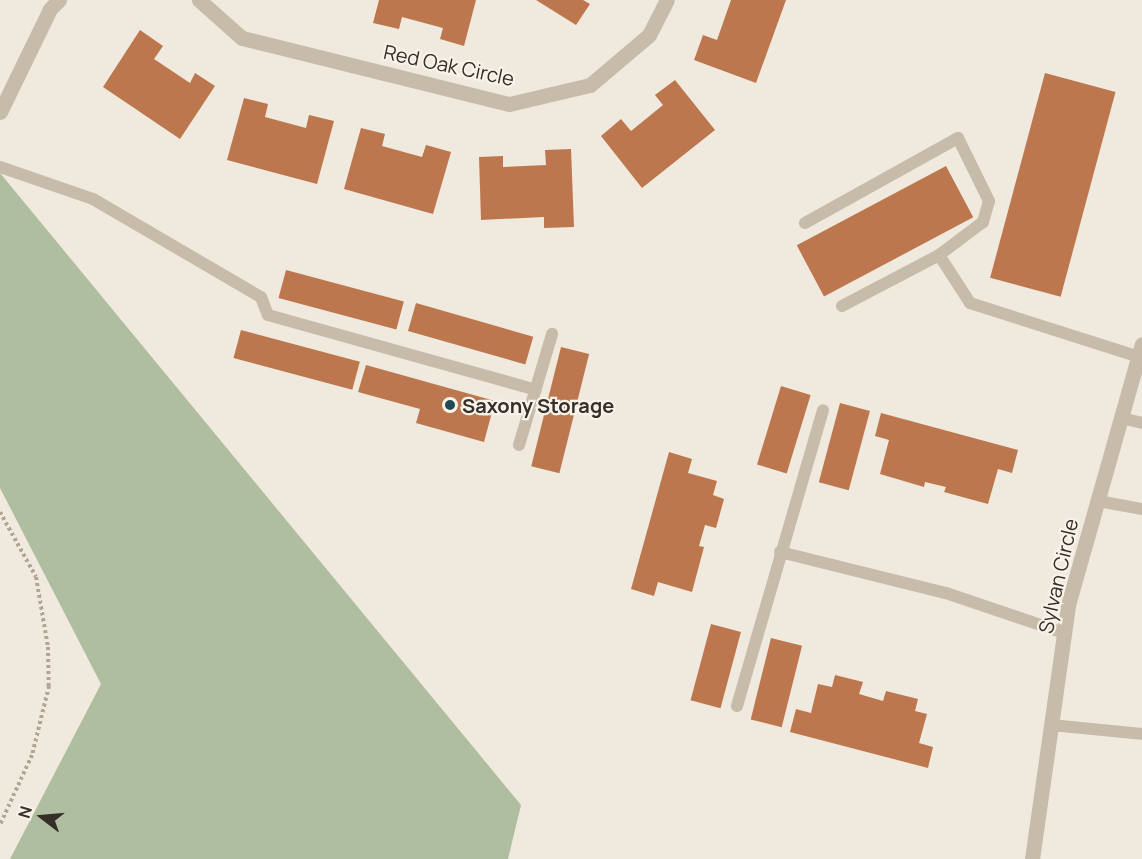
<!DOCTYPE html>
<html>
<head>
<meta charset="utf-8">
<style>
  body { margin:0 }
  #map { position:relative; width:1142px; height:859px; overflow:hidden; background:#f0e9dd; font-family:Manrope,sans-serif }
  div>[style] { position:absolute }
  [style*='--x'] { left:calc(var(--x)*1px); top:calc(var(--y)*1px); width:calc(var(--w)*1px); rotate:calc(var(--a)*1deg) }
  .green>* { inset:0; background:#afbe9e }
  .building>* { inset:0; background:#bd774e; transform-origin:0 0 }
  .path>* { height:4px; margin-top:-2px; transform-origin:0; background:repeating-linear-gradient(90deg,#b3a594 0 3px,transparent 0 6px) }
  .lane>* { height:12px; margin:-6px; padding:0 6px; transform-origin:6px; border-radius:6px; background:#c7bba9 }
  .street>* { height:15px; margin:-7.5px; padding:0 7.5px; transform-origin:7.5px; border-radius:7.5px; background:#c7bba9 }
  .dots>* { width:16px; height:16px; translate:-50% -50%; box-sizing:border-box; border:3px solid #f8f3e9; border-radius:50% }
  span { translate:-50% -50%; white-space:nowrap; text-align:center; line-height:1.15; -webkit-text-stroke:4.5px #f8f3e9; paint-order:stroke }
  .street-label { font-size:20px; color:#352e29 }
  .poi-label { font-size:20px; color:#352e29; font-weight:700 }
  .left { translate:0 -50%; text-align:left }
  .north { position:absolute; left:12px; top:787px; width:60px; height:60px; -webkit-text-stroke:4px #f8f3e9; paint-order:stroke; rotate:286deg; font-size:16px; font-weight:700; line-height:24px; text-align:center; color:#352e29 }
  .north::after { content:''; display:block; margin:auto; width:21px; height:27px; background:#352e29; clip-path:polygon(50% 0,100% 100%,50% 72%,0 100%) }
</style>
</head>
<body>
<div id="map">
  <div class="green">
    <div style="clip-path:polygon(0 173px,521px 805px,508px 859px,10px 859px,101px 684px,0 488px)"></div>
  </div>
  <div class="building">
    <div style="clip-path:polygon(379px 0,476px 0,464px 46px,440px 39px,443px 28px,402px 17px,399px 29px,373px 23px)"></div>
    <div style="clip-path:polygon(536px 0,583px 0,590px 4px,576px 25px)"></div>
    <div style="clip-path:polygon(731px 0,786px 0,756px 83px,694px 60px,703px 35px,717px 40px)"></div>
    <div style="clip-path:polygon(140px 30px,163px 46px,154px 59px,190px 83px,195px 73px,215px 86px,180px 139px,103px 87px)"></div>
    <div style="left:1045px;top:73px;width:73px;height:212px;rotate:15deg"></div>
    <div style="clip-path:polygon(675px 80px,715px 130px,642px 188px,601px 136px,621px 119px,631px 131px,663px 105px,655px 95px)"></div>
    <div style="clip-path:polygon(244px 98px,268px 104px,265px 117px,306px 128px,309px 115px,334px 121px,317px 184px,227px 160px)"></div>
    <div style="clip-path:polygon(361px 128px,385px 134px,382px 146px,422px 157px,426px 145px,451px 152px,433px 214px,344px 189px)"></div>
    <div style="clip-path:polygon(571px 149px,574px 227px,544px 228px,544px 217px,481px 220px,479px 157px,503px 156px,503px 167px,546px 165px,545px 150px)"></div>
    <div style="left:946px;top:166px;width:58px;height:169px;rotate:62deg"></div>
    <div style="left:286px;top:270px;width:122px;height:29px;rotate:15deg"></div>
    <div style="left:416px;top:303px;width:122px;height:29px;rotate:16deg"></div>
    <div style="left:241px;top:330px;width:123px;height:29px;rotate:15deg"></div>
    <div style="left:561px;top:347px;width:29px;height:123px;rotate:14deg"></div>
    <div style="clip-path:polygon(366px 365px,495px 401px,484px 442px,416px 423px,420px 409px,358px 392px)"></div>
    <div style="left:781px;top:386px;width:31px;height:82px;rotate:17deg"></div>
    <div style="left:840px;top:403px;width:31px;height:82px;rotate:15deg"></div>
    <div style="clip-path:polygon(881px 413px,1018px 450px,1012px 473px,998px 469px,988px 504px,944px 492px,946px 487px,925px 482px,924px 487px,880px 474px,889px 440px,875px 436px)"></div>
    <div style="clip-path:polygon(669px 452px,692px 459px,688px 473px,717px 481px,713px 495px,724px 499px,716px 528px,705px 525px,699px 546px,704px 547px,692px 592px,658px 582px,654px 596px,631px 589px)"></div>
    <div style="left:711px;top:624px;width:31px;height:79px;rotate:15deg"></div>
    <div style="left:771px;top:638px;width:32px;height:84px;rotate:14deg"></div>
    <div style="clip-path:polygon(835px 675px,863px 682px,859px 694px,883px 701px,886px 691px,918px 699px,915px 711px,927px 714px,919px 743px,933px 747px,928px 768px,790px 732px,796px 709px,811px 713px,818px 684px,832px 687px)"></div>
  </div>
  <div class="path">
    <div style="--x:0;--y:512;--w:74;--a:61"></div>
    <div style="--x:36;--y:577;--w:71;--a:80.3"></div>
    <div style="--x:48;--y:647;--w:39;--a:89"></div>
    <div style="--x:49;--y:686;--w:71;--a:103.8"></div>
    <div style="--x:32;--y:755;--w:77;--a:114.6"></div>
  </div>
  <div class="lane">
    <div style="--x:0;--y:167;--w:98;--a:19"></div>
    <div style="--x:93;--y:199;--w:194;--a:30.3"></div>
    <div style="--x:261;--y:297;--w:19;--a:69"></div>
    <div style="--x:268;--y:315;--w:278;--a:15.6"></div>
    <div style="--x:805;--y:223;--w:175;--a:-29.1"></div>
    <div style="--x:958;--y:138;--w:70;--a:63.8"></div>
    <div style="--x:989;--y:201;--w:22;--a:106"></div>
    <div style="--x:983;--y:222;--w:55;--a:143.1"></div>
    <div style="--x:939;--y:255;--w:57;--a:57.1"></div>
    <div style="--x:970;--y:303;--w:177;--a:17.7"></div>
    <div style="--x:842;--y:306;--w:110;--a:-27.7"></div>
    <div style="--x:1121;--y:418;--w:22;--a:13"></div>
    <div style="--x:519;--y:445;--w:116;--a:-73.4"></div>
    <div style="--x:1098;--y:501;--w:45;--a:10.3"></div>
    <div style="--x:780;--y:552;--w:171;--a:13.9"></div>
    <div style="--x:946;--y:593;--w:125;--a:18.7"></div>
    <div style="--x:737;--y:706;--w:308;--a:-73.8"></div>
    <div style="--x:1051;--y:725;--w:91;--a:5.6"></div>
  </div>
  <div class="street">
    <div style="--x:199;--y:0;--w:57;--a:41.5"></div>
    <div style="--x:242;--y:38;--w:275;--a:13.9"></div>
    <div style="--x:509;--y:104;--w:83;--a:-13.2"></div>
    <div style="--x:590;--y:85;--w:77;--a:-40.3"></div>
    <div style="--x:649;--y:35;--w:39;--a:-63"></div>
    <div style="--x:0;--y:112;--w:114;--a:-64.1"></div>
    <div style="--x:50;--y:9;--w:13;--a:-45"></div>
    <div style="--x:1032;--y:859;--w:257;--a:-81.9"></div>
    <div style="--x:1068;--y:605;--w:271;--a:-74.2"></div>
  </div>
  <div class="dots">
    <div style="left:450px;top:405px;background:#214a54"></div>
  </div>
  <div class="street-label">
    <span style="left:449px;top:65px;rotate:12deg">Red Oak Circle</span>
    <span style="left:1058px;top:576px;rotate:-77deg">Sylvan Circle</span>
  </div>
  <div class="poi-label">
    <span class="left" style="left:462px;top:405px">Saxony Storage</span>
  </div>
  <div class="north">N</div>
</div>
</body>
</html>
